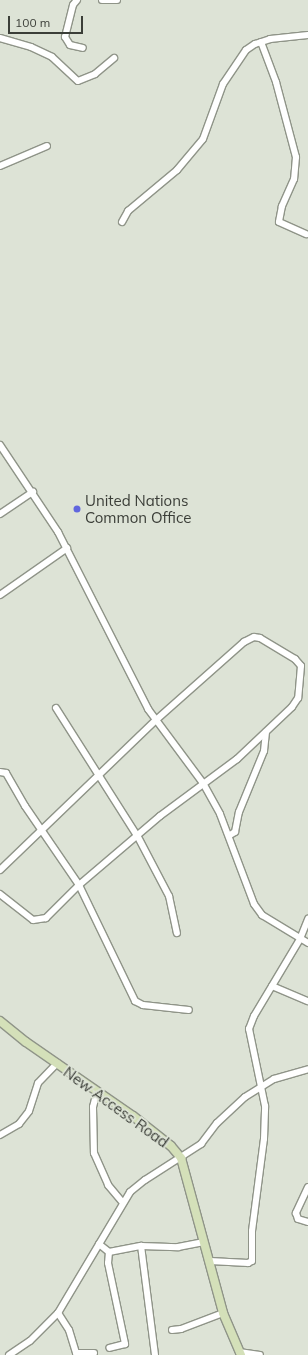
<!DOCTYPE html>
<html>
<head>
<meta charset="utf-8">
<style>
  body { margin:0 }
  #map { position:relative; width:308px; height:1355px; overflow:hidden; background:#dde3d6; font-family:Mulish,sans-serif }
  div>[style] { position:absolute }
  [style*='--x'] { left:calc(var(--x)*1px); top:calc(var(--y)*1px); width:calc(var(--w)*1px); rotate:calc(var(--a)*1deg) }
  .roads { filter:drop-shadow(1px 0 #8f9488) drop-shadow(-1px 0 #8f9488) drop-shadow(0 1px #8f9488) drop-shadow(0 -1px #8f9488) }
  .minor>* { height:6px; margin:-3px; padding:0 3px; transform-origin:3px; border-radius:3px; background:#fff }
  .secondary>* { height:8px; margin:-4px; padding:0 4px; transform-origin:4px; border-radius:4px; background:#d4e0b9 }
  .dots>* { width:11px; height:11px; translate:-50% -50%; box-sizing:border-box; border:2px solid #dde3d6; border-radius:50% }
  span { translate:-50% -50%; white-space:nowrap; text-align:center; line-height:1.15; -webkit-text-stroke:4px #dde3d6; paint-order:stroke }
  .poi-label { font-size:15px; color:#3b3e38 }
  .left { translate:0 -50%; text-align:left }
  .street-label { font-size:15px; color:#3b3e38 }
  .scale { position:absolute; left:8px; top:16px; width:75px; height:18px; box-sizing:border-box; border:2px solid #3b3e38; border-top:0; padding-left:5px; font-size:12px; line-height:14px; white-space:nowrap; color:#3b3e38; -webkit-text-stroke:3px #dde3d6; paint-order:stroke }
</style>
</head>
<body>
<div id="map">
  <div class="roads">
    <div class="minor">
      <div style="--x:77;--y:0;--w:6;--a:129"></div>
      <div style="--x:73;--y:5;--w:33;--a:104"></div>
      <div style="--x:65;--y:37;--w:9;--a:58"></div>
      <div style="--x:70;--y:45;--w:13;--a:13"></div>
      <div style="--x:102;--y:0;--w:15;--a:0"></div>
      <div style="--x:0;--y:38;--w:32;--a:16"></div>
      <div style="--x:31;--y:47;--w:23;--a:25"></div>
      <div style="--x:52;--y:57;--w:35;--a:43"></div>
      <div style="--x:78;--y:81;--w:18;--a:-22"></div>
      <div style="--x:95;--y:74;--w:25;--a:-40"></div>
      <div style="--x:261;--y:42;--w:43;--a:69.4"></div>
      <div style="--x:276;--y:82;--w:78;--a:75.1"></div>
      <div style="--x:296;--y:157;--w:22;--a:95"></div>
      <div style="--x:294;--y:179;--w:30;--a:114"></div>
      <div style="--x:282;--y:206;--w:16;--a:101"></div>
      <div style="--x:279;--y:222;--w:30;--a:24"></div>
      <div style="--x:0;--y:166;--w:51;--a:-23.1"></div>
      <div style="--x:122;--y:222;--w:13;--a:-61"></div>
      <div style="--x:128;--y:211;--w:64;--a:-39.9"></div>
      <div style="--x:177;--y:170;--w:40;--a:-50"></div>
      <div style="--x:203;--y:139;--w:59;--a:-70"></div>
      <div style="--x:223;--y:84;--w:41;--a:-55.9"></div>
      <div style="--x:246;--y:50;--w:11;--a:-34"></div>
      <div style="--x:255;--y:44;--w:16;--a:-18"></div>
      <div style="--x:270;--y:39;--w:38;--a:-6"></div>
      <div style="--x:0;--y:445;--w:105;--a:56.3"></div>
      <div style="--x:58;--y:532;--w:199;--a:63"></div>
      <div style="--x:148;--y:709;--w:92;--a:53.4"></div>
      <div style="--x:203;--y:783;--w:35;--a:61"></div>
      <div style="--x:220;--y:814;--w:96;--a:69.3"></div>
      <div style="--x:254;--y:904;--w:14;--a:54"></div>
      <div style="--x:262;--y:915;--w:54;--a:31.3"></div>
      <div style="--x:0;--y:514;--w:40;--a:-34"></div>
      <div style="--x:0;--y:595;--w:82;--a:-35"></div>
      <div style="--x:56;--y:708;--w:153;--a:57.6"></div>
      <div style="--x:138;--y:837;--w:67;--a:62.3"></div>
      <div style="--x:169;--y:896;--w:38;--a:78"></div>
      <div style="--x:0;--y:772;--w:6;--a:9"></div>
      <div style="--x:6;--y:773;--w:38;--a:60"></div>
      <div style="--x:25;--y:806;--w:96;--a:55.6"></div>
      <div style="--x:79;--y:885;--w:129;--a:64.2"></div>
      <div style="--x:135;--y:1001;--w:9;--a:27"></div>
      <div style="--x:143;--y:1005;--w:46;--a:6.2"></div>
      <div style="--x:230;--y:835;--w:6;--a:-31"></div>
      <div style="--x:235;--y:832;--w:20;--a:-79"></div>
      <div style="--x:239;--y:812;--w:66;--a:-67.7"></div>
      <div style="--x:264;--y:751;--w:19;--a:-84"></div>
      <div style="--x:0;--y:870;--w:216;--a:-43.9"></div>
      <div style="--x:156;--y:720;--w:118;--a:-41.6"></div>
      <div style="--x:244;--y:642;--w:11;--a:-27"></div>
      <div style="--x:254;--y:637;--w:6;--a:9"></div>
      <div style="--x:260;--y:638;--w:41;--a:31"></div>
      <div style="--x:295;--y:659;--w:9;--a:49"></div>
      <div style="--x:301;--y:666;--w:32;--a:95"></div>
      <div style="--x:298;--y:698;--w:11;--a:124"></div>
      <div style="--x:292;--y:707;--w:76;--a:136.6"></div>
      <div style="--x:237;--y:759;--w:96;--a:143.5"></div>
      <div style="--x:160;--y:816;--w:106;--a:139.6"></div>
      <div style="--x:79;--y:885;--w:47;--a:135"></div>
      <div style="--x:46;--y:918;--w:13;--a:171"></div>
      <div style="--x:33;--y:920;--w:42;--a:-141.8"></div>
      <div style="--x:272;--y:986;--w:39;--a:23"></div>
      <div style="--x:97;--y:1091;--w:16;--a:104"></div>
      <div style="--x:93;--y:1107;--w:46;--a:88.8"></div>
      <div style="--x:94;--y:1153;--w:35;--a:66"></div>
      <div style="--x:108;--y:1185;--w:23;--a:50"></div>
      <div style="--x:0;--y:1135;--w:22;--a:-30"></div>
      <div style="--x:19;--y:1124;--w:16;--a:-52"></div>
      <div style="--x:29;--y:1111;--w:29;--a:-72"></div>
      <div style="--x:38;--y:1083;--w:28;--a:-46"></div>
      <div style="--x:308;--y:1187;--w:29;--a:115"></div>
      <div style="--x:296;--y:1213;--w:6;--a:72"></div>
      <div style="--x:298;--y:1219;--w:10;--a:17"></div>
      <div style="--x:99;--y:1244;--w:13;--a:39"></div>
      <div style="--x:109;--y:1252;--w:33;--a:-11"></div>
      <div style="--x:109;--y:1252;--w:11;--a:95"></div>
      <div style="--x:108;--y:1263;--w:83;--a:78.1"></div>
      <div style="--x:125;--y:1344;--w:16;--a:166"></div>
      <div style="--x:210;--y:1261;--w:38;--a:3"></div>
      <div style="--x:248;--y:1263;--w:4;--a:-27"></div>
      <div style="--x:252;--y:1261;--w:30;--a:-90"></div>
      <div style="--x:252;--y:1231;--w:93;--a:-82.6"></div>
      <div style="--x:264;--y:1139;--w:33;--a:-88"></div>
      <div style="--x:265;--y:1106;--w:79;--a:-101.7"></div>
      <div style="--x:249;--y:1029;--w:14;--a:-69"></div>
      <div style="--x:254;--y:1016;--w:90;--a:-59.1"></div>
      <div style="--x:300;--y:939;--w:22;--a:-68"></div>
      <div style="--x:58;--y:1313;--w:20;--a:57"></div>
      <div style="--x:69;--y:1330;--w:24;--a:73"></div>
      <div style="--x:76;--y:1353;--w:18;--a:0"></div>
      <div style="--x:172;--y:1330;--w:9;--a:-6"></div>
      <div style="--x:181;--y:1329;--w:45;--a:-20.9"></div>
      <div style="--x:239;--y:1352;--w:21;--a:8"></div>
      <div style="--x:9;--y:1355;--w:25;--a:-34"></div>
      <div style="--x:30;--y:1341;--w:40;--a:-45"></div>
      <div style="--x:58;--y:1313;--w:141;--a:-59.2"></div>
      <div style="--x:130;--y:1192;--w:19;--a:-39"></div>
      <div style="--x:145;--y:1180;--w:67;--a:-32.7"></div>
      <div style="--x:201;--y:1144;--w:26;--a:-53"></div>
      <div style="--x:217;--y:1123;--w:38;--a:-43"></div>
      <div style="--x:245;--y:1097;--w:34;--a:-32"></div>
      <div style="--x:274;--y:1079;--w:35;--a:-16"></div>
      <div style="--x:155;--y:1355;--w:110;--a:-97.3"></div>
      <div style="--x:141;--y:1246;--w:37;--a:2"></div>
      <div style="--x:178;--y:1247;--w:25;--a:-11"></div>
    </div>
    <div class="secondary">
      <div style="--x:0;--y:1021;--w:33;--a:39"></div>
      <div style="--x:26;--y:1042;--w:130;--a:34.7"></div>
      <div style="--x:133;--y:1116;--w:48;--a:38.3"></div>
      <div style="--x:171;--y:1146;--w:16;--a:50"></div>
      <div style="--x:181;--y:1158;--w:161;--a:74.8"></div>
      <div style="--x:223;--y:1313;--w:46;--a:66.8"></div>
    </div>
  </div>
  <div class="dots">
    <div style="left:77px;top:509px;background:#6066de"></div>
  </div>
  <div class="poi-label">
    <span class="left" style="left:85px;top:509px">United Nations<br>Common Office</span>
  </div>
  <div class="street-label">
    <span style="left:116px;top:1107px;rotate:36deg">New Access Road</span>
  </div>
  <div class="scale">100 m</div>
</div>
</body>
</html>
